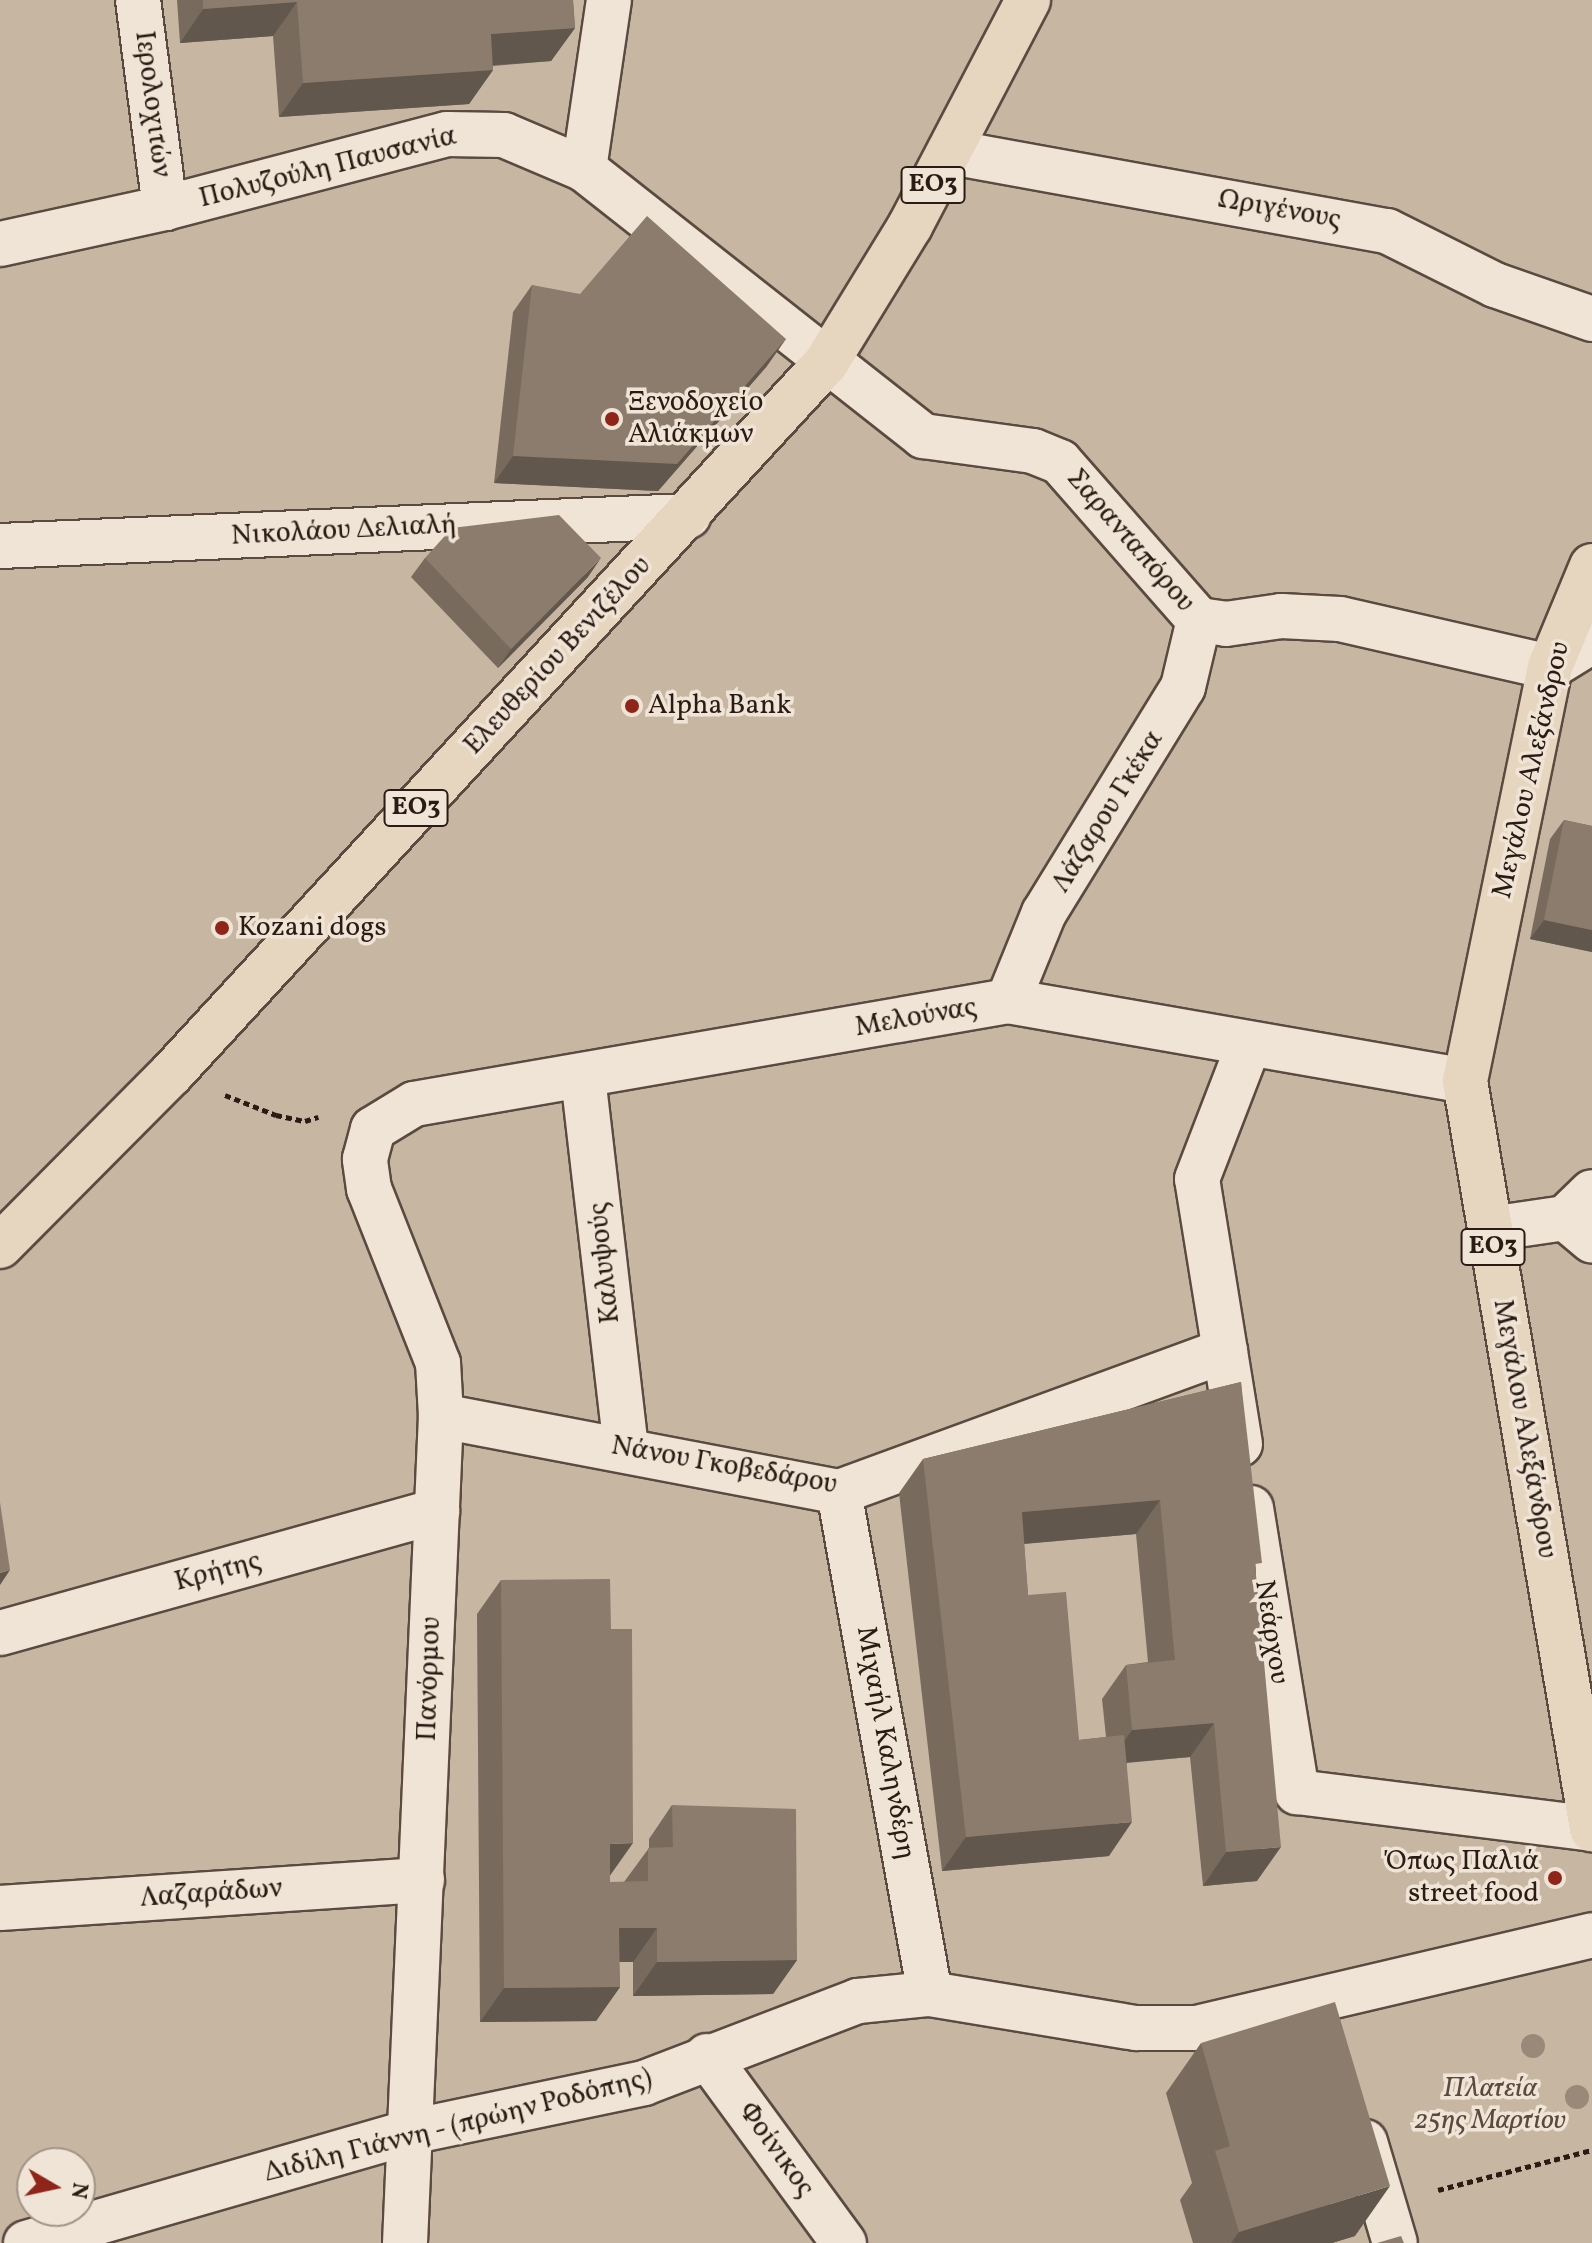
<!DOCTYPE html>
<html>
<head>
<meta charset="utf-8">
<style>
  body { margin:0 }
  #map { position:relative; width:1592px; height:2243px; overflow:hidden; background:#e6d6bf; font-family:Vollkorn,serif }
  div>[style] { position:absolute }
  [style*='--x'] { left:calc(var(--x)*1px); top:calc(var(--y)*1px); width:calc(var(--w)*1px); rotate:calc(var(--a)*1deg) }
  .green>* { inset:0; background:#c6b6a2 }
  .path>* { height:5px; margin-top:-2.5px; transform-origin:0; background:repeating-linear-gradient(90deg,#2b1b15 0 6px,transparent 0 10px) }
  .roads { filter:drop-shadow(2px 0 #5a4a40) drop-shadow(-2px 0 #5a4a40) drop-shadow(0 2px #5a4a40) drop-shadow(0 -2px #5a4a40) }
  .minor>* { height:44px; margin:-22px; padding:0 22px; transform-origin:22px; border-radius:22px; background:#efe4d5 }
  .major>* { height:44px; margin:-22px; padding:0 22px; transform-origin:22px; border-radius:22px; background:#e6d6bf }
  .trees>* { width:24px; height:24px; margin:-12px; border-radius:50%; background:#998979 }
  .wall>* { inset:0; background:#786b5e }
  .shaded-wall>* { inset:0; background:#62574c }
  .building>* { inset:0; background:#8c7c6d }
  .dots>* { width:22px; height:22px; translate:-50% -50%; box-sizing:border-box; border:4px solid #efe4d5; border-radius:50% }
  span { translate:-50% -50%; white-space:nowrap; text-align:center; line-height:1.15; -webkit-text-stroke:7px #efe4d5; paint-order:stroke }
  .shield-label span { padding:2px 6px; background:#efe4d5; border:2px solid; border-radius:6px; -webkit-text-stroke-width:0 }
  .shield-label { font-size:26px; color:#2b1b15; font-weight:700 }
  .street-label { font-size:28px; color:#2b1b15 }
  .poi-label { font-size:28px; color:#2b1b15 }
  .left { translate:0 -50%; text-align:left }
  .right { translate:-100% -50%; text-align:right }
  .park-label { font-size:28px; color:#5a4a3f; font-style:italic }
  .north { position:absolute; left:16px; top:2147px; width:80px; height:80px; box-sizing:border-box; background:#efe4d5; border:2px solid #a19488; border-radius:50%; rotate:99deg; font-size:22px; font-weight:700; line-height:32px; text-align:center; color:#2b1b15 }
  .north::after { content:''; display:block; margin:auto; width:28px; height:36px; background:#8f2418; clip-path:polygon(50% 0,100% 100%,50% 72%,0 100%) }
</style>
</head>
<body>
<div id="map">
  <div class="green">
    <div style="clip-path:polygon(evenodd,0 0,1592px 0,1592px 2243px,0 2243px,0 0,32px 2163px,80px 2163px,80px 2211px,32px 2211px,32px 2163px)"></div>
  </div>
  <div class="path">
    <div style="--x:225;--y:1095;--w:55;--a:21.4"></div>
    <div style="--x:276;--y:1115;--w:30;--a:12"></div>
    <div style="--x:305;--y:1121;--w:14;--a:-17"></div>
    <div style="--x:1438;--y:2190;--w:159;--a:-14.6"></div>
  </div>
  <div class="roads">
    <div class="minor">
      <div style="--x:138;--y:0;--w:210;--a:82.6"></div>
      <div style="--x:951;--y:152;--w:443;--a:10.3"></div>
      <div style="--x:1387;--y:231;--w:121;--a:26.6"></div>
      <div style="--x:1495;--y:285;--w:103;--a:19.3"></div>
      <div style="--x:584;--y:169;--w:171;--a:-81.6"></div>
      <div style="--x:0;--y:244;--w:169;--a:-12.3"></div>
      <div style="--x:165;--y:208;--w:292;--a:-14.7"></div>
      <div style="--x:447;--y:134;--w:57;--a:1"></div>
      <div style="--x:504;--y:135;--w:87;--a:23"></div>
      <div style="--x:584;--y:169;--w:432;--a:38.2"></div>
      <div style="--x:923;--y:436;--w:111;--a:7.8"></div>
      <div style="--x:1033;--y:451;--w:29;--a:22"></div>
      <div style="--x:1060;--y:462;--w:210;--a:48.7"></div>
      <div style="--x:1199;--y:620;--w:27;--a:8"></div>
      <div style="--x:1226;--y:624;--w:56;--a:-8.3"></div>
      <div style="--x:1281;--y:616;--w:59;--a:2.9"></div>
      <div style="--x:1340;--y:619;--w:215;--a:12.9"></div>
      <div style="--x:1550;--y:667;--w:49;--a:-31.8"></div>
      <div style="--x:0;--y:546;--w:689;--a:-2.5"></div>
      <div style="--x:1008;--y:1001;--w:95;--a:-67.8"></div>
      <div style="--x:1044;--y:913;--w:265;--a:-58.4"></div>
      <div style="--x:1183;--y:687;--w:69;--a:-76.6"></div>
      <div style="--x:583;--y:1077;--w:375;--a:83.4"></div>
      <div style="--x:1565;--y:1218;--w:37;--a:-44"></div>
      <div style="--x:1490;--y:1229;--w:76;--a:-8.3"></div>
      <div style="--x:1565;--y:1218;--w:35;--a:40"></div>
      <div style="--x:441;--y:1416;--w:405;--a:10.8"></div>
      <div style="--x:839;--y:1492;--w:411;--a:-20.1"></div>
      <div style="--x:1240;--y:1444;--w:268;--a:-99.2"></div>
      <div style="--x:1197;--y:1179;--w:145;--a:-68.9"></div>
      <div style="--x:839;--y:1492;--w:510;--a:79.73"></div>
      <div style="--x:1251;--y:1508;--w:288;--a:80.8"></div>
      <div style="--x:1297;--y:1792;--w:297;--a:7.1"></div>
      <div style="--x:0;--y:1633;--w:454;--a:-15.6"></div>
      <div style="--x:0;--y:1908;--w:423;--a:-3.8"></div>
      <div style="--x:707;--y:2056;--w:232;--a:53.8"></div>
      <div style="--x:1365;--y:2142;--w:105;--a:73.5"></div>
      <div style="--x:26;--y:2243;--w:400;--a:-16.1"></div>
      <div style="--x:410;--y:2132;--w:239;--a:-11.8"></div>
      <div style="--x:644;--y:2083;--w:229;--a:-21"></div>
      <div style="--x:858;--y:2001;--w:72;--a:-5.6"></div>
      <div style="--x:930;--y:1994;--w:209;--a:9.4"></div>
      <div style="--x:1136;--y:2028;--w:61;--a:0"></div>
      <div style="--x:1197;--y:2028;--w:406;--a:-13.2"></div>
      <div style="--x:405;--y:2243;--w:828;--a:-87.51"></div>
      <div style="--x:441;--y:1416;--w:53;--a:-93.2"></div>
      <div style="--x:438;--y:1363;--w:187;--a:-111.6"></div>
      <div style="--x:369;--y:1189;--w:30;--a:-98"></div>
      <div style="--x:365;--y:1159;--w:31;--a:-75"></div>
      <div style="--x:373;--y:1129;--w:48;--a:-31.4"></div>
      <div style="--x:414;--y:1104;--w:603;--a:-9.84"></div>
      <div style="--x:1008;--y:1001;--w:464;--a:9.9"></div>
    </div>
    <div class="major">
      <div style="--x:1592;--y:566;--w:109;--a:112.6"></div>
      <div style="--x:1550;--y:667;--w:423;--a:101.6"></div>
      <div style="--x:1465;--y:1081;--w:759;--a:80.36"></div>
      <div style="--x:0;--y:1246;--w:243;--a:-45.2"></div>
      <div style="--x:171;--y:1074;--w:967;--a:-47.35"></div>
      <div style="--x:826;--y:363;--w:161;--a:-58.5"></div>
      <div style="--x:910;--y:226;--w:255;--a:-62.4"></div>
    </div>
  </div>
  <div class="trees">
    <div style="left:1533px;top:2046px"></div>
    <div style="left:1577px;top:2097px"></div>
  </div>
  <div class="wall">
    <div style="clip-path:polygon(177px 0,573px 0,575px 28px,551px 61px,493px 66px,493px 70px,469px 104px,279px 117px,273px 36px,180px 43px)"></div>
    <div style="clip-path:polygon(532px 285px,767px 366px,658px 491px,494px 483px,513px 312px)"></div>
    <div style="clip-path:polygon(425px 558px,588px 577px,498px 668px,411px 577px)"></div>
    <div style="clip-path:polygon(1564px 820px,1592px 826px,1592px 952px,1530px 939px,1550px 839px)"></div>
    <div style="clip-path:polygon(evenodd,1241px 1382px,1256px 1571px,1257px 1881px,1203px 1886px,1190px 1757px,1127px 1763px,1109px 1856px,942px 1871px,899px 1493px,923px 1459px,1241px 1382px,1136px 1534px,1148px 1662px,1126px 1665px,1102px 1699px,1106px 1737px,1079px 1740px,1028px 1595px,1024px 1544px,1136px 1534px)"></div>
    <div style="clip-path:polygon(501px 1580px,610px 1876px,610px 1882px,624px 1882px,649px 1848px,649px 1839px,672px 1805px,797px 1960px,773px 1994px,633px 1996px,633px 1962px,619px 1962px,620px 1987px,596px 2021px,480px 2022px,477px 1614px)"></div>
    <div style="clip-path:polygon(1201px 2043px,1355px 2236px,1332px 2243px,1193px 2243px,1180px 2200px,1192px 2183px,1166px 2093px)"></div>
  </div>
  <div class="shaded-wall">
    <div style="clip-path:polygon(297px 2px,273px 36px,180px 43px,203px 9px)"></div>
    <div style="clip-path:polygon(575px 28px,551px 61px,467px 67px,491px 34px)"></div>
    <div style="clip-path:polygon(493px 70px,469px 104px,279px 117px,303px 83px)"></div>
    <div style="clip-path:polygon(786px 339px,767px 366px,658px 491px,494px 483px,513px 456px)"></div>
    <div style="clip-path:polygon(601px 558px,588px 577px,498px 668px,511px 649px)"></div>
    <div style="clip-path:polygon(1544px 920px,1592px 930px,1592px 952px,1530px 939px)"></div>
    <div style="clip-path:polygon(1160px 1500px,1136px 1534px,998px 1546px,1022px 1512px)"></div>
    <div style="clip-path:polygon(10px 1570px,0 1585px,0 1573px)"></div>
    <div style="clip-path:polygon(1214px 1723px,1190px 1757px,1108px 1764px,1132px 1730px)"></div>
    <div style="clip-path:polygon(1132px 1822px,1109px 1856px,942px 1871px,966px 1837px)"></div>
    <div style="clip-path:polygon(633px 1843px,609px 1877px,610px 1844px)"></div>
    <div style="clip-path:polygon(1281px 1847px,1257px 1881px,1203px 1886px,1226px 1852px)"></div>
    <div style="clip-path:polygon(619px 1928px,657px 1928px,633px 1962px,596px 1962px)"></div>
    <div style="clip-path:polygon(797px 1960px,773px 1994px,633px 1996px,657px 1962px)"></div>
    <div style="clip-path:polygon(620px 1987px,596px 2021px,480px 2022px,504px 1988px)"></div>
    <div style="clip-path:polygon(1390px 2186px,1355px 2236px,1332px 2243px,1231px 2243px,1239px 2232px)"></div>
  </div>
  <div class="building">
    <div style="clip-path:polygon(203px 0,573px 0,575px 28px,491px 34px,493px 70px,303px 83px,297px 2px,203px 9px)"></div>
    <div style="clip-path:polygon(647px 216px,786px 339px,677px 464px,513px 456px,532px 285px,580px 294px)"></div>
    <div style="clip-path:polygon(559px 515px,601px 558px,511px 649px,425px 558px,452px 528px)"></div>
    <div style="clip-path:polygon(1564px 820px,1592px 826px,1592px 930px,1544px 920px)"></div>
    <div style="clip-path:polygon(1241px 1382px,1262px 1563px,1255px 1564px,1281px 1847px,1226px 1852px,1214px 1723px,1132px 1730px,1126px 1665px,1175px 1660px,1160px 1500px,1022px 1512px,1028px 1595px,1066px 1592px,1079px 1740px,1124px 1735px,1132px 1822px,966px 1837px,923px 1459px)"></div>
    <div style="clip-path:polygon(0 1502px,10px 1570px,0 1573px)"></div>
    <div style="clip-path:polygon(610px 1579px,611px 1629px,632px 1629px,633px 1843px,610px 1844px,610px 1882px,648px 1881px,648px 1848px,673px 1847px,672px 1805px,796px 1809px,797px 1960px,657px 1962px,657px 1928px,619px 1928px,620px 1987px,504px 1988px,501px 1580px)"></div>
    <div style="clip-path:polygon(1335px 2002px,1390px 2186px,1239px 2232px,1215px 2151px,1230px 2146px,1201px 2043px)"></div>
    <div style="clip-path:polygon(1401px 2236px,1404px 2243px,1377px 2243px)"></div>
  </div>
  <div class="dots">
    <div style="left:612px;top:419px;background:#8f2418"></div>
    <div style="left:632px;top:706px;background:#8f2418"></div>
    <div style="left:222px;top:928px;background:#8f2418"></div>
    <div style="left:1555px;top:1878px;background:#8f2418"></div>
  </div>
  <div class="shield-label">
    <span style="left:933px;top:185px">ΕΟ3</span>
    <span style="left:416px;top:808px">ΕΟ3</span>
    <span style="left:1493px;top:1247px">ΕΟ3</span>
  </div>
  <div class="street-label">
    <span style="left:152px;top:104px;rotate:83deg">Ιερολοχιτών</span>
    <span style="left:328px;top:168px;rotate:-14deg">Πολυζούλη Παυσανία</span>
    <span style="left:1279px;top:210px;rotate:10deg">Ωριγένους</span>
    <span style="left:344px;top:531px;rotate:-3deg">Νικολάου Δελιαλή</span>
    <span style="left:1130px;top:541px;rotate:49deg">Σαρανταπόρου</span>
    <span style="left:558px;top:656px;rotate:-47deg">Ελευθερίου Βενιζέλου</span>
    <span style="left:1532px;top:770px;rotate:-77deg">Μεγάλου Αλεξάνδρου</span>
    <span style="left:1108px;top:812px;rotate:-58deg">Λάζαρου Γκέκα</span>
    <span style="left:916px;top:1018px;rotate:-10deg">Μελούνας</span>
    <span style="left:605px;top:1263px;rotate:-96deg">Καλυψούς</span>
    <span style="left:1524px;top:1429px;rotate:80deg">Μεγάλου Αλεξάνδρου</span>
    <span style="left:724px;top:1466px;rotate:10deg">Νάνου Γκοβεδάρου</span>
    <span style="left:218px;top:1572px;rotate:-15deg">Κρήτης</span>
    <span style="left:1271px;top:1632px;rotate:81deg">Νεάρχου</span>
    <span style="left:430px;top:1679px;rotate:-88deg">Πανόρμου</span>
    <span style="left:885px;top:1743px;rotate:80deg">Μιχαήλ Καληνδέρη</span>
    <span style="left:211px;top:1894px;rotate:-4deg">Λαζαράδων</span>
    <span style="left:458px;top:2126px;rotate:-14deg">Διδίλη Γιάννη - (πρώην Ροδόπης)</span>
    <span style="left:776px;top:2150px;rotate:54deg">Φοίνικος</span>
  </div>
  <div class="poi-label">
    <span class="left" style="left:628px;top:419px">Ξενοδοχείο<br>Αλιάκμων</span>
    <span class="left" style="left:648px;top:706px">Alpha Bank</span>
    <span class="left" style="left:238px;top:928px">Kozani dogs</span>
    <span class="right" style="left:1539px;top:1878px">Όπως Παλιά<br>street food</span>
  </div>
  <div class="park-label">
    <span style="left:1490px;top:2105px">Πλατεία<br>25ης Μαρτίου</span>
  </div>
  <div class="north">N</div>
</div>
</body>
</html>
